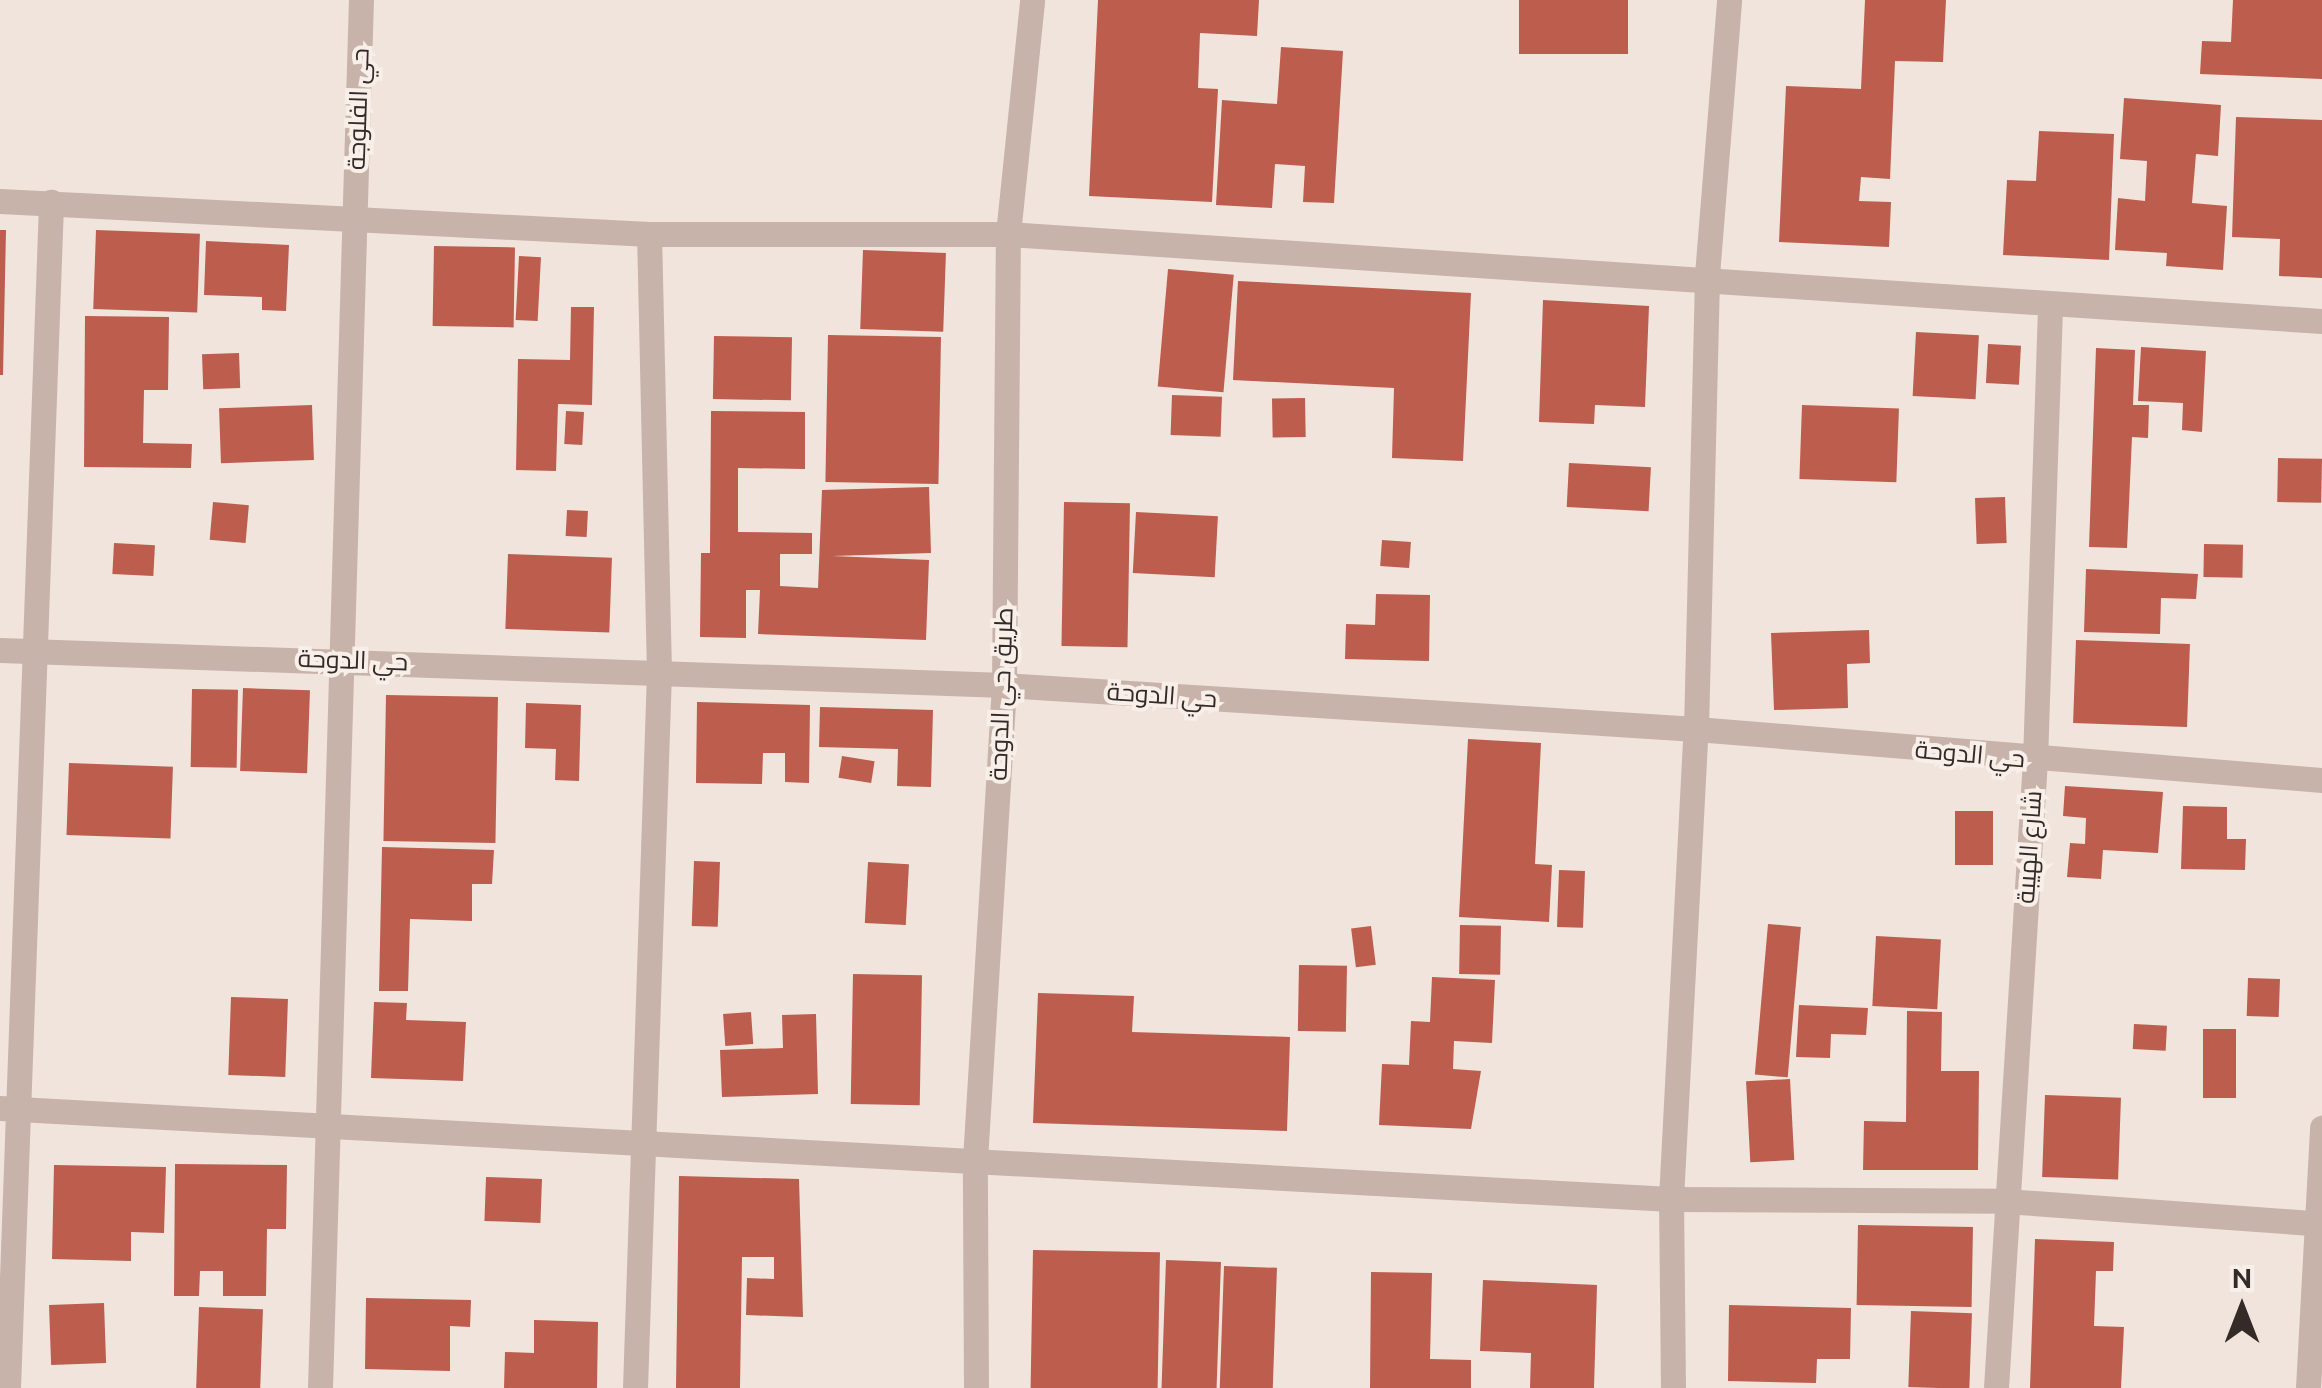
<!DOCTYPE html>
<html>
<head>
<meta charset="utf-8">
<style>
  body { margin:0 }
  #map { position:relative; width:2322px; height:1388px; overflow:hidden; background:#f0e4dc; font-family:Ubuntu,Cairo,sans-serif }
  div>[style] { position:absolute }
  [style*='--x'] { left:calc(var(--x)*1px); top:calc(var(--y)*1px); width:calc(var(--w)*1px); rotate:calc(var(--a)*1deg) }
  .building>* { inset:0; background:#bc5d4d; transform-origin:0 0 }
  .minor>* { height:25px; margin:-12.5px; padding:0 12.5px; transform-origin:12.5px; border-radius:12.5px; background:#c7b3a9 }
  span { translate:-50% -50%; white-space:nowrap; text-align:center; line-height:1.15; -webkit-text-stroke:8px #f8efe8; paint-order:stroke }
  .street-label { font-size:25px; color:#342b28 }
  .north { position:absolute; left:2192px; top:1258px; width:100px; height:100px; -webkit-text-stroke:8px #f8efe8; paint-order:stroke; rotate:0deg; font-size:28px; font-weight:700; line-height:40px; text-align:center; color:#342b28 }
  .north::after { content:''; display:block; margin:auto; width:35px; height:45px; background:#342b28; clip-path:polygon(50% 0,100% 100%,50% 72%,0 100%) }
</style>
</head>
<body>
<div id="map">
  <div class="building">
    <div style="clip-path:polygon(1098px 0,1259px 0,1257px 36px,1200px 33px,1198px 88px,1218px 89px,1212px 202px,1089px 196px)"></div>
    <div style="left:1519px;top:0;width:109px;height:54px"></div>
    <div style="clip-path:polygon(1865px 0,1946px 0,1943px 62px,1895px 61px,1890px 179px,1861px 177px,1859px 201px,1891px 202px,1889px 247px,1779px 242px,1786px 86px,1861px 89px)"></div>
    <div style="clip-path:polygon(2233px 0,2322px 0,2322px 79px,2200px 74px,2202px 41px,2231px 42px)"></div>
    <div style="clip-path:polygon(1281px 47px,1343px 51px,1334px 203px,1303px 202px,1305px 166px,1275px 164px,1272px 208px,1216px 205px,1222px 100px,1277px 104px)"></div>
    <div style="clip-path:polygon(2124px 98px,2221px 105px,2218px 156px,2196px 154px,2192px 203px,2227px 206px,2223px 270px,2166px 266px,2167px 253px,2115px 250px,2118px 198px,2145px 201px,2147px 161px,2120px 159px)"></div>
    <div style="clip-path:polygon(2236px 117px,2322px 120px,2322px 278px,2279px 276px,2280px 239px,2232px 237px)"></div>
    <div style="clip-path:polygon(2039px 131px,2114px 134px,2109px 260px,2003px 255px,2007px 180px,2036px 181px)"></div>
    <div style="clip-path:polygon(0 230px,6px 230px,3px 375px,0 375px)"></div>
    <div style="left:96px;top:230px;width:104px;height:79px;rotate:2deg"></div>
    <div style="clip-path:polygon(206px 241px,289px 245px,286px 311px,262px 310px,262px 297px,204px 295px)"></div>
    <div style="left:434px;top:246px;width:81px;height:80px;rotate:1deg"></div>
    <div style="left:863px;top:250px;width:83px;height:79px;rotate:2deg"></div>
    <div style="left:519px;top:256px;width:22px;height:64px;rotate:3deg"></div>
    <div style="left:1168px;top:269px;width:66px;height:118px;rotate:5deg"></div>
    <div style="clip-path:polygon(1238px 281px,1471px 293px,1463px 461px,1392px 458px,1394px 388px,1233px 380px)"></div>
    <div style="clip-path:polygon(1543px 300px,1649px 306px,1645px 407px,1595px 405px,1594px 424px,1539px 422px)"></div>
    <div style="clip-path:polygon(571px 307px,594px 307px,592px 405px,558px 404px,556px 471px,516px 470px,518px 359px,570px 360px)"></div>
    <div style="clip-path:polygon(85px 316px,169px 317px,168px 390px,144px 390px,143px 443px,192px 444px,191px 468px,84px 467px)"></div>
    <div style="left:1916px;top:332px;width:63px;height:64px;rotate:3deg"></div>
    <div style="left:828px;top:335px;width:113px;height:147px;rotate:1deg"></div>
    <div style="left:714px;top:336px;width:78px;height:63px;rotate:1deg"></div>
    <div style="left:1988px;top:344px;width:33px;height:39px;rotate:3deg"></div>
    <div style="clip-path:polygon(2141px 347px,2206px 351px,2202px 432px,2182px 430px,2183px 403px,2138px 401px)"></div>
    <div style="clip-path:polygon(2096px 348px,2135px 350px,2133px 405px,2149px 405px,2148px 438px,2132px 437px,2127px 548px,2089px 547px)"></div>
    <div style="left:239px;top:353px;width:35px;height:37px;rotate:88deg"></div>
    <div style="left:1172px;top:395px;width:50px;height:40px;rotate:2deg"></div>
    <div style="left:1305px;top:398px;width:39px;height:33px;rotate:89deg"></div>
    <div style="left:312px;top:405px;width:55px;height:93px;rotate:88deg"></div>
    <div style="left:1802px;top:405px;width:97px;height:74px;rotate:2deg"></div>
    <div style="left:566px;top:411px;width:18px;height:33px;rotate:3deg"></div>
    <div style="clip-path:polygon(711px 411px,805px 412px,805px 469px,738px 468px,738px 532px,812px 533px,812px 554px,780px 554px,780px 586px,818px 588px,822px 490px,929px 487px,931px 553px,832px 556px,929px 560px,926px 640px,758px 634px,760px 590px,746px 590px,746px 638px,700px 637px,701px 553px,710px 553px)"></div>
    <div style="left:2278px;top:458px;width:44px;height:44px;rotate:1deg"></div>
    <div style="left:1569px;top:463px;width:82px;height:44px;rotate:3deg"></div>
    <div style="left:2005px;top:497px;width:46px;height:30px;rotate:88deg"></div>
    <div style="left:213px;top:502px;width:36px;height:38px;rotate:5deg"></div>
    <div style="left:1064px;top:502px;width:66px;height:144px;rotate:1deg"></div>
    <div style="left:567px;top:510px;width:21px;height:26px;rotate:3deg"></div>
    <div style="left:1136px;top:512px;width:82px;height:61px;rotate:3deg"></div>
    <div style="left:1382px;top:540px;width:29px;height:26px;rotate:4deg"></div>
    <div style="left:114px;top:543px;width:41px;height:31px;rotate:3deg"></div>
    <div style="left:2204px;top:544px;width:39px;height:33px;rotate:1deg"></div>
    <div style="left:508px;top:554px;width:104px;height:75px;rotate:2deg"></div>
    <div style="clip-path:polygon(2086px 569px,2198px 574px,2196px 599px,2161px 598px,2160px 634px,2084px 632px)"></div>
    <div style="clip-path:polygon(1376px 594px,1430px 595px,1429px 661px,1345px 659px,1346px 624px,1375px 625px)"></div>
    <div style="clip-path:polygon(1869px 630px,1870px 663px,1847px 664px,1848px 708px,1774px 710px,1771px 633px)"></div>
    <div style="left:2076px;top:640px;width:114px;height:83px;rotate:2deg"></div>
    <div style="left:243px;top:688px;width:67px;height:83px;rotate:2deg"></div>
    <div style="left:192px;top:689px;width:46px;height:78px;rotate:1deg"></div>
    <div style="left:386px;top:695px;width:112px;height:146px;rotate:1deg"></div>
    <div style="clip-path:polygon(697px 702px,810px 705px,809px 783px,785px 782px,785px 753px,763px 753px,762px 784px,696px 783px)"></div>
    <div style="clip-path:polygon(526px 703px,581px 705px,579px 781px,555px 780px,556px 749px,525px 748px)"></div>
    <div style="clip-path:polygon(820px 707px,933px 710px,931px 787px,897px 786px,898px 749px,819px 747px)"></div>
    <div style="clip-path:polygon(1468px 739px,1541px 743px,1535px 864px,1552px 865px,1549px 922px,1459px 917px)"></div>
    <div style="left:842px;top:756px;width:33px;height:22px;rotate:9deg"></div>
    <div style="left:69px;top:763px;width:104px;height:72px;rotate:2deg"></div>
    <div style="clip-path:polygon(2065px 786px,2163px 792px,2158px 853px,2103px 850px,2101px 879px,2067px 877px,2070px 843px,2085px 844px,2086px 818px,2063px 816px)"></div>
    <div style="clip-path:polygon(2183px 806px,2227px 807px,2227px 839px,2246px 839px,2245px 870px,2181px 869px)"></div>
    <div style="left:1955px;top:811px;width:38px;height:54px"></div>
    <div style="clip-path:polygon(382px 847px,494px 850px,492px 884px,472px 884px,472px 921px,410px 919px,408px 991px,379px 991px)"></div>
    <div style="left:694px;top:861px;width:26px;height:65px;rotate:2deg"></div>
    <div style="left:868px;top:862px;width:41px;height:61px;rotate:3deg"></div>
    <div style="left:1559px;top:870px;width:26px;height:57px;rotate:2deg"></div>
    <div style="left:1768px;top:924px;width:33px;height:151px;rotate:5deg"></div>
    <div style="left:1460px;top:925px;width:41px;height:49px;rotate:1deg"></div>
    <div style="left:1371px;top:926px;width:39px;height:20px;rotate:83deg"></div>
    <div style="left:1876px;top:936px;width:65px;height:70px;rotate:3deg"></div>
    <div style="left:1299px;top:965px;width:48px;height:66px;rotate:1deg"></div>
    <div style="left:853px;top:974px;width:69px;height:130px;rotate:1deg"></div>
    <div style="clip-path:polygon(1432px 977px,1495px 980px,1492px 1043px,1454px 1041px,1453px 1069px,1481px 1071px,1471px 1129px,1379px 1125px,1382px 1064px,1409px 1065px,1411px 1021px,1430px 1022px)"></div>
    <div style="left:2248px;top:978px;width:32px;height:38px;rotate:2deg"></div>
    <div style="clip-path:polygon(1038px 993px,1134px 996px,1132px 1032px,1290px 1037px,1287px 1131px,1033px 1123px)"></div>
    <div style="left:231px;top:997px;width:57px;height:78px;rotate:2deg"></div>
    <div style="clip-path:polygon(374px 1002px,407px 1003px,406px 1020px,466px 1022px,463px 1081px,371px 1078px)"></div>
    <div style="clip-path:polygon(1799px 1005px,1868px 1008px,1866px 1035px,1831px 1034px,1830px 1058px,1796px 1057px)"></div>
    <div style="clip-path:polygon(1907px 1011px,1942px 1012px,1941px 1071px,1979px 1071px,1978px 1170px,1863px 1170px,1864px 1121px,1906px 1122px)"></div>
    <div style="left:751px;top:1012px;width:32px;height:28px;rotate:86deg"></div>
    <div style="clip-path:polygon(816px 1014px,818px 1094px,722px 1097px,720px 1050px,783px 1048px,782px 1015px)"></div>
    <div style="left:2134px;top:1024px;width:33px;height:25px;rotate:3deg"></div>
    <div style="left:2203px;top:1029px;width:33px;height:69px"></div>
    <div style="left:1790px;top:1079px;width:81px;height:44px;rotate:87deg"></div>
    <div style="left:2045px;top:1095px;width:76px;height:82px;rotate:2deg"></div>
    <div style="clip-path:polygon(175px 1164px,287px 1165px,286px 1229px,267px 1229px,266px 1296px,223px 1296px,223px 1271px,200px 1271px,199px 1296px,174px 1296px)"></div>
    <div style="clip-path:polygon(54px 1165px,166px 1167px,164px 1233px,131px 1232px,131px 1261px,52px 1259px)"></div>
    <div style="clip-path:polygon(679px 1176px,799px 1179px,803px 1317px,746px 1315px,747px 1278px,774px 1279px,774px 1257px,742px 1257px,740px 1388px,676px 1388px)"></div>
    <div style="left:486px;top:1177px;width:56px;height:44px;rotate:2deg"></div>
    <div style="left:1858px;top:1225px;width:115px;height:80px;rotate:1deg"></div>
    <div style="clip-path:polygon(2035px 1239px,2114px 1242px,2113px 1271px,2096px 1271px,2094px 1326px,2124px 1327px,2121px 1388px,2030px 1388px)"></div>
    <div style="left:1033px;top:1250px;width:127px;height:138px;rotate:1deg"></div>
    <div style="left:1166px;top:1260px;width:55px;height:128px;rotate:2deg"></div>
    <div style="left:1224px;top:1266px;width:53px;height:122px;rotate:2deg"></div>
    <div style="clip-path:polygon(1371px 1272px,1432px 1273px,1430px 1359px,1471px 1360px,1471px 1388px,1370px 1388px)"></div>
    <div style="clip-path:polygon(1483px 1280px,1597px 1285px,1594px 1388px,1530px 1388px,1531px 1353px,1480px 1351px)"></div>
    <div style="clip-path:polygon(366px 1298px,471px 1300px,470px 1327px,450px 1326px,450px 1371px,365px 1369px)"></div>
    <div style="left:104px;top:1303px;width:60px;height:55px;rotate:88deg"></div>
    <div style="clip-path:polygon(1729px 1305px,1851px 1308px,1850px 1359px,1817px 1359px,1816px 1383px,1728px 1381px)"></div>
    <div style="left:199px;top:1307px;width:64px;height:81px;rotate:2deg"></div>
    <div style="left:1911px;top:1311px;width:61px;height:76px;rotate:2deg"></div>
    <div style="clip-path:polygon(534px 1320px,598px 1322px,597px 1388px,504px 1388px,505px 1352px,534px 1353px)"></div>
  </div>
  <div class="minor">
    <div style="--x:0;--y:201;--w:650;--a:2.91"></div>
    <div style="--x:649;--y:234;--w:359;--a:0"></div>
    <div style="--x:1008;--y:234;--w:1317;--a:3.79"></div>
    <div style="--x:0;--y:650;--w:1005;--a:2"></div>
    <div style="--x:1004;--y:685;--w:693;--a:3.64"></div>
    <div style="--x:1696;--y:729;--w:628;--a:4.66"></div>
    <div style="--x:0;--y:1108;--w:1673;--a:3.12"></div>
    <div style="--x:1671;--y:1199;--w:334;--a:0.3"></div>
    <div style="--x:2005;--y:1201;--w:318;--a:4.1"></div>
    <div style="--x:8;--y:1388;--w:1187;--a:-87.92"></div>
    <div style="--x:320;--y:1388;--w:1389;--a:-88.31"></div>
    <div style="--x:635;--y:1388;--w:715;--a:-88.08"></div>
    <div style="--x:659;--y:673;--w:439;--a:-91.3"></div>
    <div style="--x:976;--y:1388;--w:228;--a:-90.3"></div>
    <div style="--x:975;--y:1160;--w:476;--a:-86.5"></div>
    <div style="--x:1004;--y:685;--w:451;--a:-89.5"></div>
    <div style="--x:1008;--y:234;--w:235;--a:-84.1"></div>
    <div style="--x:1673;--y:1388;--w:189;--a:-90.6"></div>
    <div style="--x:1671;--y:1199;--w:471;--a:-87"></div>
    <div style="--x:1696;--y:729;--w:454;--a:-88.6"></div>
    <div style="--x:1707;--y:275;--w:276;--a:-85.4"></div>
    <div style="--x:1996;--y:1388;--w:629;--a:-86.45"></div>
    <div style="--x:2035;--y:760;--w:454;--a:-88.1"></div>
    <div style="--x:2308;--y:1388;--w:261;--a:-86.9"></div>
  </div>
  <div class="street-label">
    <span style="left:358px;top:109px;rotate:-88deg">حي الفلوجة</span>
    <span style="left:353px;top:660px;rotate:2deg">حي الدوحة</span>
    <span style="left:1001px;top:694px;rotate:-88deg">طريق حي الدوحة</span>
    <span style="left:1162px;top:695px;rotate:4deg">حي الدوحة</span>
    <span style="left:1970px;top:754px;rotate:5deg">حي الدوحة</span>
    <span style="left:2029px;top:847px;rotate:-86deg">شارع الهيبة</span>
  </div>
  <div class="north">N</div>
</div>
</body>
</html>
